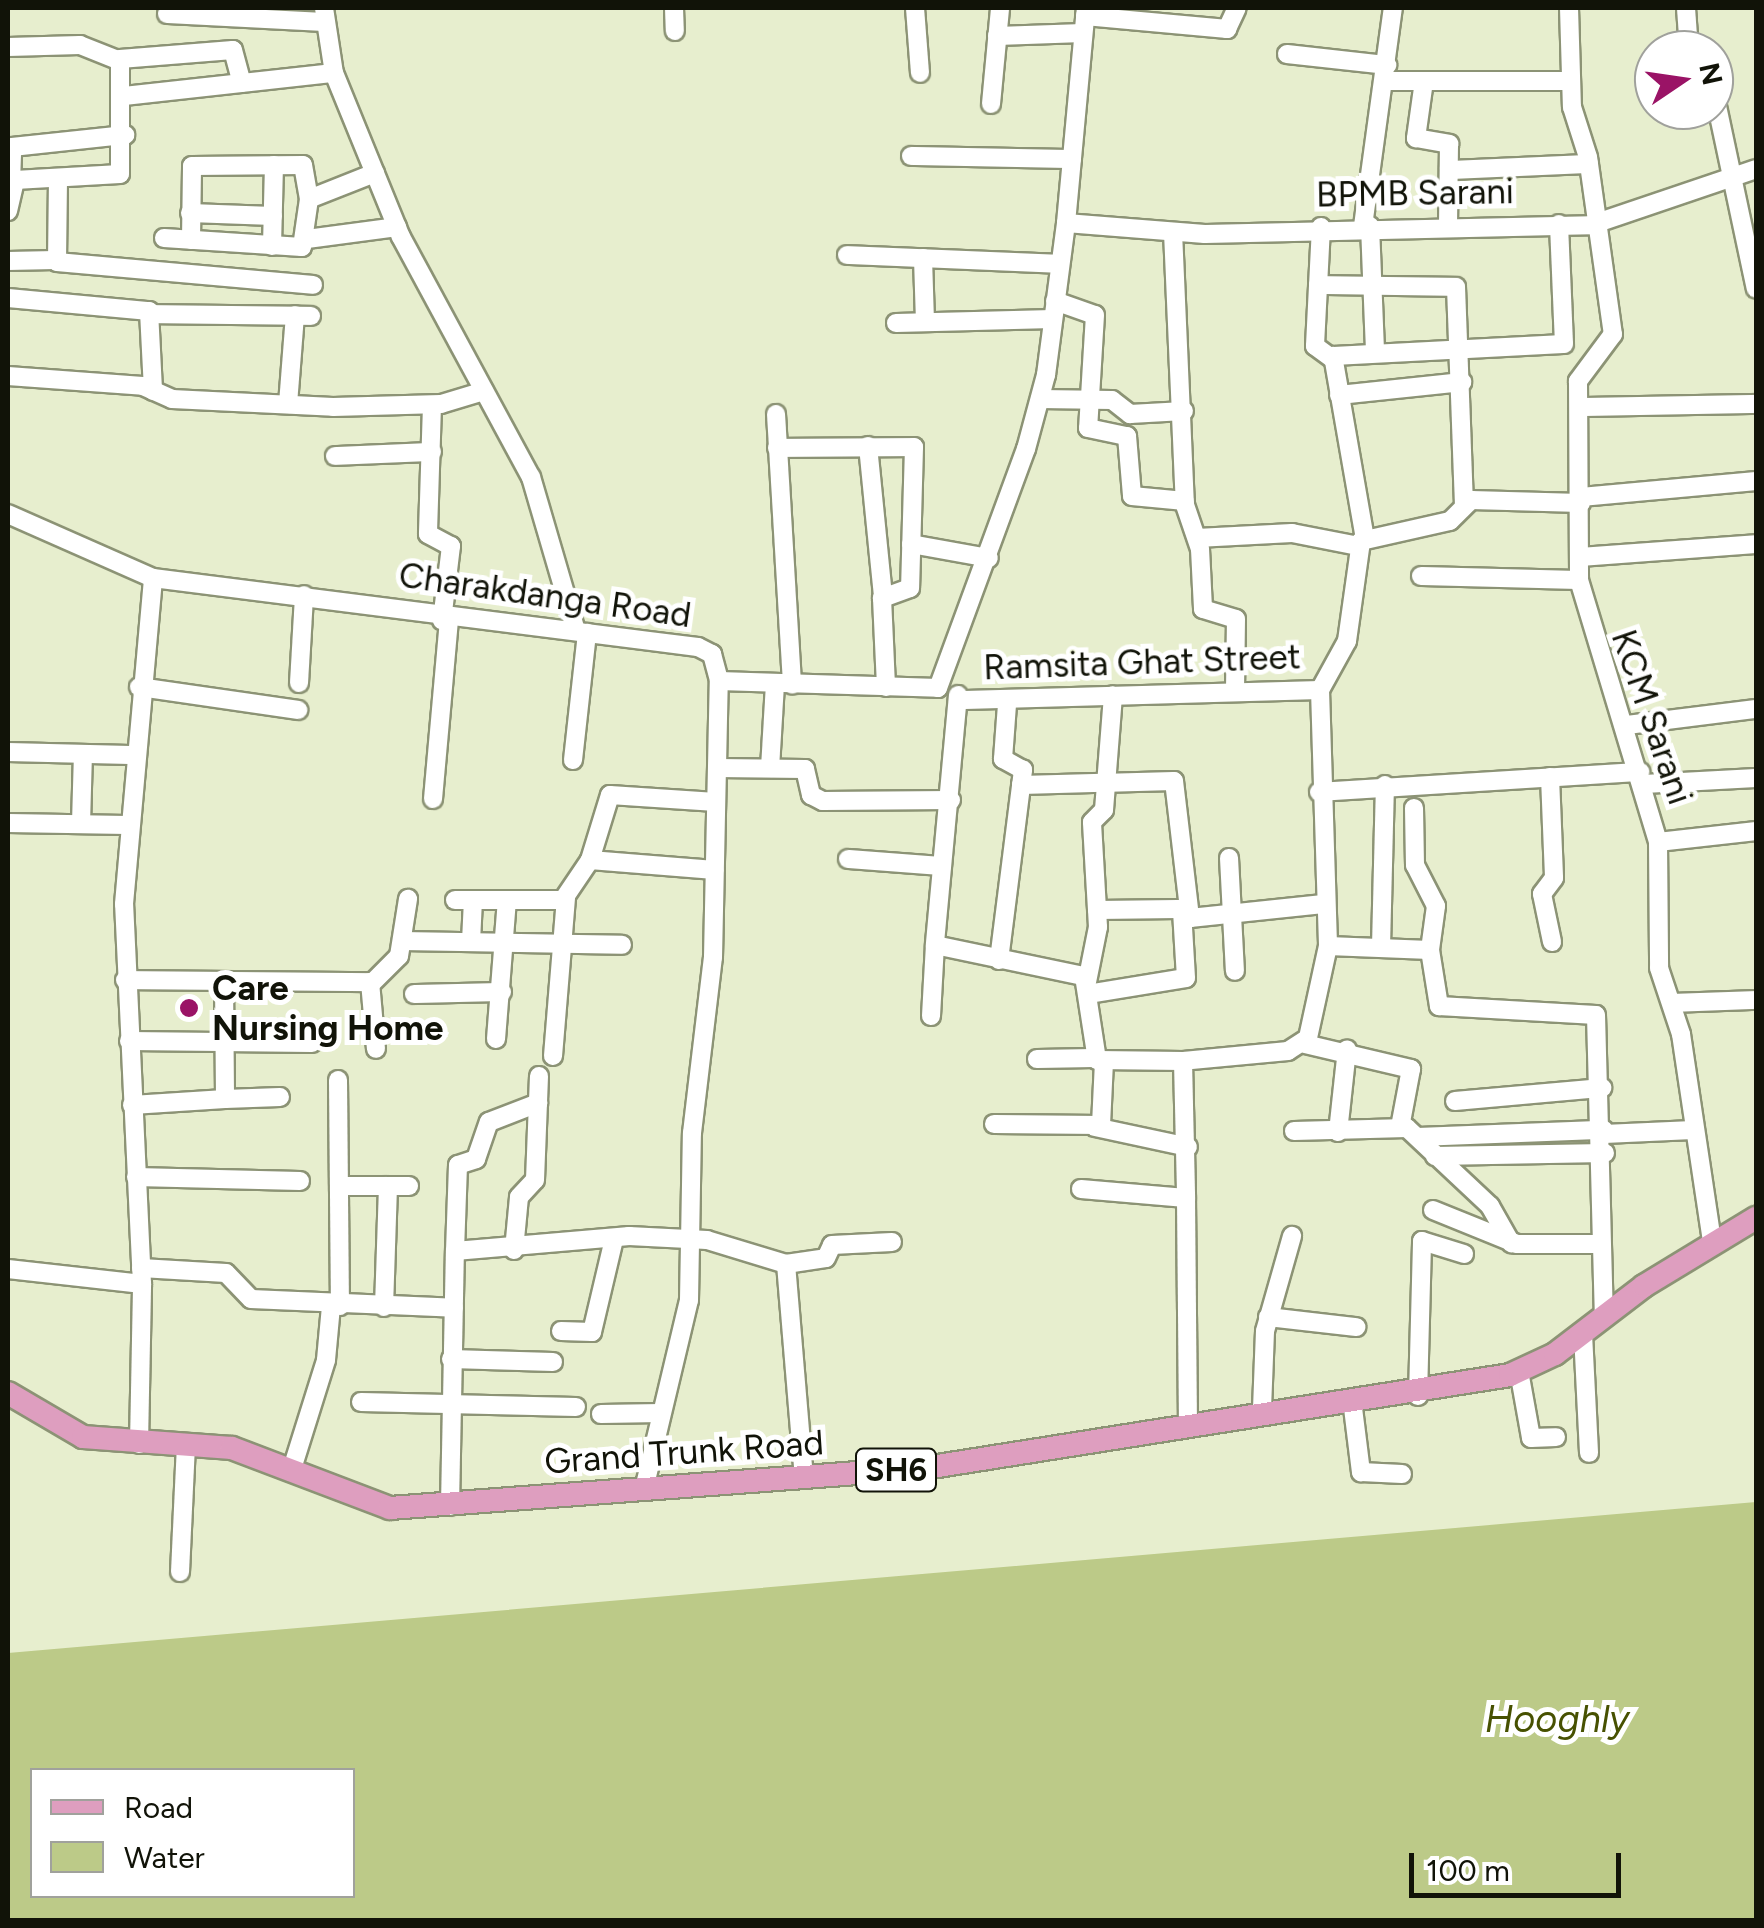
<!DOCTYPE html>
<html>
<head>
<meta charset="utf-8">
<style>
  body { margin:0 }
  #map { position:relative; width:1764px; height:1928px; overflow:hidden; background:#e7eece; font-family:Figtree,sans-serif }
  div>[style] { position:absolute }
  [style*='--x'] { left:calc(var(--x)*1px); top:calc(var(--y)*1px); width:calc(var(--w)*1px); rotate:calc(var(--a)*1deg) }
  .water>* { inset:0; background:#bcca88 }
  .roads { filter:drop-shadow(2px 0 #8c9375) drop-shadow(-2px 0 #8c9375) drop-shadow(0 2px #8c9375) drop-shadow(0 -2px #8c9375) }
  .minor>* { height:18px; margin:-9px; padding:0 9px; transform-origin:9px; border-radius:9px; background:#fff }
  .major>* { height:22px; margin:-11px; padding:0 11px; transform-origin:11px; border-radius:11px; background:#de9ebf }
  .dots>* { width:28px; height:28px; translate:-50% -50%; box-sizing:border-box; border:5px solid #fff; border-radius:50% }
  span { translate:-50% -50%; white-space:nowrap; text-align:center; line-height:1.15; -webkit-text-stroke:10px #fff; paint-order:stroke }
  .shield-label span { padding:2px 8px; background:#fff; border:2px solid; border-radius:8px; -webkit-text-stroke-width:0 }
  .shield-label { font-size:32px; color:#111308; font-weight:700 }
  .street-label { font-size:35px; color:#111308 }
  .poi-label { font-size:35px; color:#111308; font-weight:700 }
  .left { translate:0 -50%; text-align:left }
  .water-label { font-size:38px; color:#475101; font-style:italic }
  .frame { position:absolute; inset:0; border:10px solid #111308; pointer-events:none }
  .legend { position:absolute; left:30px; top:1768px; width:325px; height:130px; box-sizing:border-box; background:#fff; border:2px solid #a0a19c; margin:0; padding:12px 18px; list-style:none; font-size:30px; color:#111308 }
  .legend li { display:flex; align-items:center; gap:20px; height:50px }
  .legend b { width:50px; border:2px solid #a0a19c }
  .north { position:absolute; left:1634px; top:30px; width:100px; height:100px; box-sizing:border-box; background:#fff; border:2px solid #a0a19c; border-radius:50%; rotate:77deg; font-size:28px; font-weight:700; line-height:40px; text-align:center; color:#111308 }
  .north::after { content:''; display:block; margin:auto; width:35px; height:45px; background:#9a1366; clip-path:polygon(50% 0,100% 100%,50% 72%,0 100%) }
  .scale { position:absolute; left:1409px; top:1853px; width:212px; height:45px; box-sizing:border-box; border:5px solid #111308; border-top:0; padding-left:12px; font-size:30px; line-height:35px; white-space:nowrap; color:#111308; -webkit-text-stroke:8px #fff; paint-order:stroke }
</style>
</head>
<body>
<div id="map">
  <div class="water">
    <div style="clip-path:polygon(evenodd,1756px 1502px,1756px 1920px,8px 1920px,8px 1653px,1756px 1502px,32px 1770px,352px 1770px,352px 1896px,32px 1896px,32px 1770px)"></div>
  </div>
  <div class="roads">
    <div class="minor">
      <div style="--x:324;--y:8;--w:66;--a:81.3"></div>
      <div style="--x:334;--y:73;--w:177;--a:67.8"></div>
      <div style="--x:401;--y:237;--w:273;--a:61.6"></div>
      <div style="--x:531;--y:477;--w:160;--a:73.7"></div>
      <div style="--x:674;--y:8;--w:23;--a:88"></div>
      <div style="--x:915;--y:8;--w:65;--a:85.6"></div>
      <div style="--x:1569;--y:8;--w:99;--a:88.3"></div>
      <div style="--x:1572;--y:107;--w:52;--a:72.3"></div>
      <div style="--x:1588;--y:157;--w:179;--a:82"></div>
      <div style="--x:1613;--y:334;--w:59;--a:126.7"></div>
      <div style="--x:1578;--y:381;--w:199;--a:89.7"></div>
      <div style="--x:1579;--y:580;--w:274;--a:73.2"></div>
      <div style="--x:1658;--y:842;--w:126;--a:89.5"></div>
      <div style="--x:1659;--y:968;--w:70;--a:71.6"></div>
      <div style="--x:1681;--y:1034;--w:209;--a:81.5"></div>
      <div style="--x:1686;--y:8;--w:42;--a:85.9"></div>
      <div style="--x:167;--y:14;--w:158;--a:2.9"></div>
      <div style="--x:1085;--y:16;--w:143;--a:5.2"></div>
      <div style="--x:1227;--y:29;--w:23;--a:-65"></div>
      <div style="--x:997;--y:36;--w:86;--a:-2"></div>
      <div style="--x:8;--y:47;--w:72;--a:-1.6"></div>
      <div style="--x:80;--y:45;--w:43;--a:21.8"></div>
      <div style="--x:1287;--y:54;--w:101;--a:6.3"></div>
      <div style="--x:1386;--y:81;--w:185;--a:0"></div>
      <div style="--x:1424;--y:81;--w:58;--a:98"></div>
      <div style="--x:1416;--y:138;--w:34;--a:10"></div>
      <div style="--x:1449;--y:144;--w:81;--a:90.7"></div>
      <div style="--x:1714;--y:92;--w:201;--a:78"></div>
      <div style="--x:124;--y:96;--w:211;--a:-6.3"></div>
      <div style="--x:991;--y:104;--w:96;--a:-84.6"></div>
      <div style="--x:911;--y:156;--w:161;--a:1.1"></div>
      <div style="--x:1449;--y:170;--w:140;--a:-2.5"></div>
      <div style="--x:58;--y:179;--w:83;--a:90.7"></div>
      <div style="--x:57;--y:262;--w:257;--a:5.1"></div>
      <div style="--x:11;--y:183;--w:36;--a:-88"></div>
      <div style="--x:12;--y:147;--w:114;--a:-6.1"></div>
      <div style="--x:8;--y:211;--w:32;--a:-77"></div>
      <div style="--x:15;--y:180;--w:105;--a:-3.3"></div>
      <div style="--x:120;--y:174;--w:115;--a:-90"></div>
      <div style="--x:120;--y:59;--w:113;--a:-4.6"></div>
      <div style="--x:233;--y:50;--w:34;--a:75"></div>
      <div style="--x:190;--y:213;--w:83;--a:2.1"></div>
      <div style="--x:1066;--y:223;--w:216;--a:-84.7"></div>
      <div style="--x:1363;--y:226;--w:220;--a:-82.2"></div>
      <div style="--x:1370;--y:226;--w:126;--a:87.7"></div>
      <div style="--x:1321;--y:227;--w:119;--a:92.9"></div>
      <div style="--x:1315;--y:346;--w:22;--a:36"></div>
      <div style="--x:1173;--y:232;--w:273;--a:87.5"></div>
      <div style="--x:1185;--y:505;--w:46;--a:71.2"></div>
      <div style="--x:1200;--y:549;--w:60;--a:87.1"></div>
      <div style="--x:1203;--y:609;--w:34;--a:17"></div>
      <div style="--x:1236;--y:619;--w:71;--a:90.8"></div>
      <div style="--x:164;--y:238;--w:138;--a:3.7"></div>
      <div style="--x:302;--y:247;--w:49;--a:-81.7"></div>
      <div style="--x:309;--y:199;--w:71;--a:-21.5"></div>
      <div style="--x:307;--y:239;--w:91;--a:-7.6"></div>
      <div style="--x:191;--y:240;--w:74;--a:-89.2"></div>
      <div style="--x:192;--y:166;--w:111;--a:-0.5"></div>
      <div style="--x:303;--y:165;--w:35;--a:80"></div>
      <div style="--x:272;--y:246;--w:81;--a:-88.6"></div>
      <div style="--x:847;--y:255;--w:213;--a:2.4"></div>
      <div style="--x:923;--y:258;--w:64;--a:88.2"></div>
      <div style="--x:8;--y:261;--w:47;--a:-1.2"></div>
      <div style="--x:1318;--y:285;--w:138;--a:0.8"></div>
      <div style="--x:1456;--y:287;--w:216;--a:87.9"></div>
      <div style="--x:8;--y:298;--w:142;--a:5.3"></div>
      <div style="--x:149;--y:311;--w:80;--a:87.1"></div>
      <div style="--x:1055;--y:301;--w:42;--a:19.3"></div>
      <div style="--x:1095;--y:315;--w:113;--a:93.5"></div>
      <div style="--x:1088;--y:428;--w:40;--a:12"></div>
      <div style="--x:1127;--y:436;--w:60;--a:85.2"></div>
      <div style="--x:1132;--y:496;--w:53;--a:5.4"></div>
      <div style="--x:151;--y:314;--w:160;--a:0.7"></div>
      <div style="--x:896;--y:323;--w:157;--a:-1.5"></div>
      <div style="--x:8;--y:376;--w:135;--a:4.2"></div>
      <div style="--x:143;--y:386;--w:32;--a:24"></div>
      <div style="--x:172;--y:399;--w:161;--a:2.8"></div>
      <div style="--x:333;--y:407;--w:108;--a:-1.6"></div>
      <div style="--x:441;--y:404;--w:45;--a:-16.8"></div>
      <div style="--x:1339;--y:395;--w:124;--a:-6"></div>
      <div style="--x:1040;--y:399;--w:72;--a:0.8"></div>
      <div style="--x:1112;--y:400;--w:23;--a:38"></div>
      <div style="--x:1130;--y:414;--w:54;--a:-3.2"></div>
      <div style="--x:288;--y:404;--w:89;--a:-85.5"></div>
      <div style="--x:432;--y:405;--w:129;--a:91.8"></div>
      <div style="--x:428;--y:534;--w:26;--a:28"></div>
      <div style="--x:451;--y:546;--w:75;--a:96.9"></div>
      <div style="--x:1579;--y:407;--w:177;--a:-1"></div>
      <div style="--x:776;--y:414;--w:271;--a:86.6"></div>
      <div style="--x:868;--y:446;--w:152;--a:84.3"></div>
      <div style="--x:777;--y:448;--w:137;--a:-0.4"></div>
      <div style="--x:914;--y:447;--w:141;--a:91.6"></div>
      <div style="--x:910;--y:588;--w:30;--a:160"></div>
      <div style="--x:882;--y:598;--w:89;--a:87.4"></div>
      <div style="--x:335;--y:456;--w:97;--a:-2.4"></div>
      <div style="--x:1581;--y:497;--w:176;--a:-5.2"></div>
      <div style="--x:8;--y:514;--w:158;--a:23.8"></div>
      <div style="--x:153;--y:578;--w:549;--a:7.22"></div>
      <div style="--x:698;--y:647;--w:16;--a:27"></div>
      <div style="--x:712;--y:654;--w:28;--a:75"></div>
      <div style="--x:719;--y:681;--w:219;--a:1.8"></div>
      <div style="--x:938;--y:688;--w:255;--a:-69.8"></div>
      <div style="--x:1026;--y:449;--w:77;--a:-74.9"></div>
      <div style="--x:1046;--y:375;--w:153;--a:-82.5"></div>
      <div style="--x:1066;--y:223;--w:139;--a:4.5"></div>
      <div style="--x:1205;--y:234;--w:386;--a:-1.3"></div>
      <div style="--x:1591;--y:225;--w:174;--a:-18.7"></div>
      <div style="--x:1197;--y:538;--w:95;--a:-3"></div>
      <div style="--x:1292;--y:533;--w:67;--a:11.1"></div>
      <div style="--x:1365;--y:539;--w:186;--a:-99.9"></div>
      <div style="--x:1333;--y:356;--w:231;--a:-3"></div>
      <div style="--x:1564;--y:344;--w:120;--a:-92.4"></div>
      <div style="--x:911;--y:544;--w:79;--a:10.2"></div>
      <div style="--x:1580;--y:557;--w:176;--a:-4.2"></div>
      <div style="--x:1421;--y:576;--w:158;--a:1.5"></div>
      <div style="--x:299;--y:683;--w:88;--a:-86.7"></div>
      <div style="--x:139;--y:687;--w:161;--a:8.2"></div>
      <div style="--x:1320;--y:690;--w:56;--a:-61.1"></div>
      <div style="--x:1347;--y:641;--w:101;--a:-82"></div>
      <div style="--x:1361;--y:541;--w:91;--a:-12.7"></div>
      <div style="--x:1450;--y:521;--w:30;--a:-45"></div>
      <div style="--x:1471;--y:500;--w:110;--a:1.6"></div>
      <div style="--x:958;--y:695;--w:251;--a:95.3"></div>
      <div style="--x:935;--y:945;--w:152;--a:11.8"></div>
      <div style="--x:1084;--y:976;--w:85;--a:81.2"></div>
      <div style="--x:1097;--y:1060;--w:86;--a:0.7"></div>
      <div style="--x:1183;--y:1061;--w:137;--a:88.7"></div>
      <div style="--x:965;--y:700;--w:355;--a:-1.6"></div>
      <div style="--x:1320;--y:690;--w:256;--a:88.2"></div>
      <div style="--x:1328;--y:946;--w:94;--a:102.3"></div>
      <div style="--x:1308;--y:1038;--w:24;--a:147"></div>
      <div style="--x:1288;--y:1051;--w:105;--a:174.6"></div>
      <div style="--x:1627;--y:725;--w:130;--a:-7.1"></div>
      <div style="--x:8;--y:752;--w:122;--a:1.4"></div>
      <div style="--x:573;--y:760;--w:128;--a:-83.7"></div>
      <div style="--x:717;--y:768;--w:88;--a:0.7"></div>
      <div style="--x:805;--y:769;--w:27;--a:77"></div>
      <div style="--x:811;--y:795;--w:13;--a:27"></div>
      <div style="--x:823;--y:801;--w:128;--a:-0.4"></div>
      <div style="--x:770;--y:768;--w:84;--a:-86.6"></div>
      <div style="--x:1550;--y:777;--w:101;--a:87.7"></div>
      <div style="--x:1554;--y:878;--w:20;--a:127"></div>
      <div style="--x:1542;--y:894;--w:49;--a:78.2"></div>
      <div style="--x:1644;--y:784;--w:112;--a:-3.1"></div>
      <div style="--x:1021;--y:785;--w:153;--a:-1.5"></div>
      <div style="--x:1174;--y:781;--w:138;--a:83.3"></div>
      <div style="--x:1319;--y:792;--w:322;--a:-3.6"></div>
      <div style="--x:433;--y:799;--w:179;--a:-84.9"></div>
      <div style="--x:1414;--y:808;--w:57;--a:89"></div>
      <div style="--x:1415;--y:865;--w:46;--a:62.9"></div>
      <div style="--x:1436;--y:906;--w:44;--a:97.8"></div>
      <div style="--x:8;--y:823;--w:119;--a:1"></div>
      <div style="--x:81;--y:824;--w:70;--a:-88.4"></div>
      <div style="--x:1658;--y:842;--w:99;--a:-6.4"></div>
      <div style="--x:1229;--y:858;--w:113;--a:87"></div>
      <div style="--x:848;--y:859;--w:94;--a:4.3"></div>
      <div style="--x:590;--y:860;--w:68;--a:-72.9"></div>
      <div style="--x:610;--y:795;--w:106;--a:3.8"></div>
      <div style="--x:455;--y:900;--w:108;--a:0"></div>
      <div style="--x:563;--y:900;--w:48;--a:-56"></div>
      <div style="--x:590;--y:860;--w:125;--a:4.6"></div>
      <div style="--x:1097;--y:910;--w:81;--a:-0.7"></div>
      <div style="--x:1178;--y:909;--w:15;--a:37"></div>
      <div style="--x:1190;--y:918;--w:134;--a:-6"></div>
      <div style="--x:402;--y:941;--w:220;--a:1"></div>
      <div style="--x:471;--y:942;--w:42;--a:-87.3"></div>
      <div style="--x:1328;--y:946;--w:102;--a:2.2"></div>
      <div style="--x:1430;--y:950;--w:57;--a:80.9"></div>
      <div style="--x:1439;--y:1006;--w:157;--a:3.3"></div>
      <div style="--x:1596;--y:1015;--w:303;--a:88.5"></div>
      <div style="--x:1381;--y:947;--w:162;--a:-88.6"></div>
      <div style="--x:999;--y:960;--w:192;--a:-82.8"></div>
      <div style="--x:1023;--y:770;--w:23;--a:-151"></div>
      <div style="--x:1003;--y:759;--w:54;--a:-85.8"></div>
      <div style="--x:125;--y:980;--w:245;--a:0.5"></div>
      <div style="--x:370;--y:982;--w:67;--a:84.9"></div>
      <div style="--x:224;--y:981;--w:118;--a:89.5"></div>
      <div style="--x:225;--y:1099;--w:55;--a:-2.1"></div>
      <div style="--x:1087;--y:982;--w:56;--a:-78.7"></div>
      <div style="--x:1098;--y:927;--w:105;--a:-93.3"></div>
      <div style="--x:1092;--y:822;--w:17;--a:-45"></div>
      <div style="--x:1104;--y:810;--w:115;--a:-85.5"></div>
      <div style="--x:372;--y:983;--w:38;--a:-45"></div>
      <div style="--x:399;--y:956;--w:58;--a:-81"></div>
      <div style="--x:414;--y:994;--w:88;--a:-1.3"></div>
      <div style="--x:1088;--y:994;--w:99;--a:-9.3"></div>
      <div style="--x:1186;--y:978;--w:68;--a:-93.4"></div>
      <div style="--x:1673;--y:1003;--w:83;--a:-2.1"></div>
      <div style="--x:931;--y:1016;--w:71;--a:-86.8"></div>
      <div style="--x:496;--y:1039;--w:139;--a:-85.5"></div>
      <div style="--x:129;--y:1041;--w:183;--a:0.6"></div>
      <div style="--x:1305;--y:1044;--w:109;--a:13.3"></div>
      <div style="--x:1411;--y:1069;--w:59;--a:100.7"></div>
      <div style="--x:553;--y:1056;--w:159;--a:-85.3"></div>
      <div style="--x:1037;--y:1059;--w:57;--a:-1"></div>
      <div style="--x:338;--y:1080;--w:226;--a:89.5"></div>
      <div style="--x:1455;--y:1101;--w:148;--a:-5.1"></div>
      <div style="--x:132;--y:1105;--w:93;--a:-3.7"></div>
      <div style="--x:994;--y:1124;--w:107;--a:0.5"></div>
      <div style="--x:1101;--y:1125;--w:63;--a:-87.3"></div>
      <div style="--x:1095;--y:1127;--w:95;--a:12.1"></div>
      <div style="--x:1294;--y:1131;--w:113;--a:-1.5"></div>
      <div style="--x:1407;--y:1128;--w:114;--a:43.2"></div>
      <div style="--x:1490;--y:1206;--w:43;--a:60.4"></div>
      <div style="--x:1338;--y:1132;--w:83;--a:-83.8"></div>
      <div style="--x:1604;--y:1134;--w:89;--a:-2.6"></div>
      <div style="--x:1418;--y:1137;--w:186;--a:-2.2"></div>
      <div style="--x:1435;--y:1156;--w:170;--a:-1"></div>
      <div style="--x:136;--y:1177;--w:164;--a:1.4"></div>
      <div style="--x:339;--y:1186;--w:70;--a:0"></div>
      <div style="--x:1081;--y:1189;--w:105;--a:4.9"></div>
      <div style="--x:1186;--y:1198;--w:224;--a:89.5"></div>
      <div style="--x:1433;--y:1210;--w:91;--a:22"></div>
      <div style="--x:1517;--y:1244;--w:83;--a:0"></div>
      <div style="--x:514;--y:1250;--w:53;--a:-84.6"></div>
      <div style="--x:519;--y:1197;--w:23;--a:-47"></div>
      <div style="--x:535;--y:1180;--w:104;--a:-87.8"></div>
      <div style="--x:455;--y:1251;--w:86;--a:-88"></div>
      <div style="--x:458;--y:1165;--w:19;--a:-18"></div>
      <div style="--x:476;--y:1159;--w:39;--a:-71"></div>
      <div style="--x:489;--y:1122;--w:53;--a:-21.2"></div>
      <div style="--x:786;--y:1264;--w:40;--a:-8.5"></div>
      <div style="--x:826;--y:1258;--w:14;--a:-65"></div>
      <div style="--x:832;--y:1245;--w:60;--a:-2.9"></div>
      <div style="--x:141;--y:1268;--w:85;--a:3.4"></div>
      <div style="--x:226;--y:1273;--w:36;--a:46"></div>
      <div style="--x:251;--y:1299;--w:203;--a:2.5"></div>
      <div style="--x:8;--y:1269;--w:135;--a:6.4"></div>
      <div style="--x:384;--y:1307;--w:121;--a:-88.1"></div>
      <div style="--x:1268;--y:1317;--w:89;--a:6.5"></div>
      <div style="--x:561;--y:1331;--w:31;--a:2"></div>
      <div style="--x:592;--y:1332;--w:96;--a:-76.7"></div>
      <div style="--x:1583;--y:1334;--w:119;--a:87.1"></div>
      <div style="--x:451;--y:1359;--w:102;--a:1.7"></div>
      <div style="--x:1519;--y:1371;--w:68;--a:79.8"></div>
      <div style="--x:1531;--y:1438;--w:25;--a:-2"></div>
      <div style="--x:1418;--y:1396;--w:155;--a:-88.5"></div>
      <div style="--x:1422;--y:1241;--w:44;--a:17.2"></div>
      <div style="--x:1352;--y:1400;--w:73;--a:82.9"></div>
      <div style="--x:1361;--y:1472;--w:41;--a:2.8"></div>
      <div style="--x:361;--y:1402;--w:215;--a:1.3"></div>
      <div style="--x:1262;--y:1409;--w:78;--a:-87.8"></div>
      <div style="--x:1265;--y:1331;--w:99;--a:-74.1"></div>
      <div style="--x:601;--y:1414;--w:60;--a:-1"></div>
      <div style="--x:139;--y:1444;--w:160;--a:-88.9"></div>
      <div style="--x:142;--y:1284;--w:380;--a:-92.7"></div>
      <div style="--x:124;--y:904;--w:327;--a:-84.9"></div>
      <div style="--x:291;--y:1472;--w:117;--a:-72.6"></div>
      <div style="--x:326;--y:1360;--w:54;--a:-84.7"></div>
      <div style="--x:644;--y:1489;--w:194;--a:-76.6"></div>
      <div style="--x:689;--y:1300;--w:167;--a:-89"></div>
      <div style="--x:692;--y:1133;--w:177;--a:-83.2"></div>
      <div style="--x:713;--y:957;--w:276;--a:-88.8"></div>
      <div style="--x:450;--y:1506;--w:255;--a:-88.9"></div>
      <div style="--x:455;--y:1251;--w:175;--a:-4.9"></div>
      <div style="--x:629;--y:1236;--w:78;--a:2.9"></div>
      <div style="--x:707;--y:1240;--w:83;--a:16.9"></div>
      <div style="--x:786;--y:1264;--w:215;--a:85.2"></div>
      <div style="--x:180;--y:1572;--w:129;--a:-87.3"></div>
    </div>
    <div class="major">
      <div style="--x:8;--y:1393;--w:87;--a:30.4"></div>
      <div style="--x:83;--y:1437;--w:149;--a:4.2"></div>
      <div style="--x:232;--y:1448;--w:169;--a:20.8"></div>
      <div style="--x:390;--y:1508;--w:536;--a:-4.28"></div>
      <div style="--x:925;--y:1468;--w:592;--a:-9.03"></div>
      <div style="--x:1510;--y:1375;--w:50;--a:-25"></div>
      <div style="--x:1555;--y:1354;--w:112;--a:-37.4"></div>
      <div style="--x:1644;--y:1286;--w:131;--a:-31.3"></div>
    </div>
  </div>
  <div class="dots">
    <div style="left:189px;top:1008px;background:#9a1366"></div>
  </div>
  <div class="shield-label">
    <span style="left:896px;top:1470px">SH6</span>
  </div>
  <div class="street-label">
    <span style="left:1415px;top:193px;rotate:-1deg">BPMB Sarani</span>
    <span style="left:545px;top:595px;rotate:8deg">Charakdanga Road</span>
    <span style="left:1142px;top:662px;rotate:-2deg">Ramsita Ghat Street</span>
    <span style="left:1652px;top:717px;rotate:71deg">KCM Sarani</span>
    <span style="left:684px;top:1452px;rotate:-4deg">Grand Trunk Road</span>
  </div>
  <div class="poi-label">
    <span class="left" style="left:212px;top:1008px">Care<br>Nursing Home</span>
  </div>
  <div class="water-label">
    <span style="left:1557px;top:1720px">Hooghly</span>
  </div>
  <div class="frame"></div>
  <ul class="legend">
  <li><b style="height:12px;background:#de9ebf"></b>Road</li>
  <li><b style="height:28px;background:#bcca88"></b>Water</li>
  </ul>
  <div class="north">N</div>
  <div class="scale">100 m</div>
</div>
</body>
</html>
